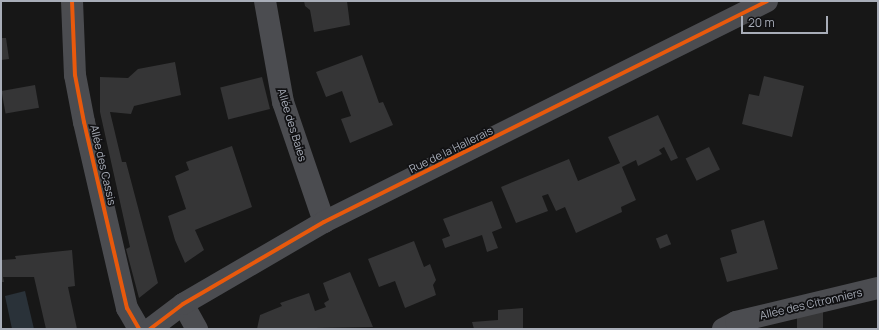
<!DOCTYPE html>
<html>
<head>
<meta charset="utf-8">
<style>
  body { margin:0 }
  #map { position:relative; width:879px; height:330px; overflow:hidden; background:#171717; font-family:Manrope,sans-serif }
  div>[style] { position:absolute }
  [style*='--x'] { left:calc(var(--x)*1px); top:calc(var(--y)*1px); width:calc(var(--w)*1px); rotate:calc(var(--a)*1deg) }
  .water>* { inset:0; background:#2a3239 }
  .building>* { inset:0; background:#353536; transform-origin:0 0 }
  .minor>* { height:22px; margin:-11px; padding:0 11px; transform-origin:11px; border-radius:11px; background:#4b4c50 }
  .cycleway>* { height:4px; margin:-2px; padding:0 2px; transform-origin:2px; border-radius:2px; background:#e8590c }
  span { translate:-50% -50%; white-space:nowrap; text-align:center; line-height:1.15; -webkit-text-stroke:3.5px #111113; paint-order:stroke }
  .street-label { font-size:11px; color:#a8adb8 }
  .frame { position:absolute; inset:0; border:2px solid #a8adb8; pointer-events:none }
  .scale { position:absolute; left:741px; top:16px; width:87px; height:18px; box-sizing:border-box; border:2px solid #a8adb8; border-top:0; padding-left:5px; font-size:12px; line-height:14px; white-space:nowrap; color:#a8adb8; -webkit-text-stroke:3px #111113; paint-order:stroke }
</style>
</head>
<body>
<div id="map">
  <div class="water">
    <div style="clip-path:polygon(25px 291px,34px 329px,12px 329px,5px 296px)"></div>
  </div>
  <div class="building">
    <div style="clip-path:polygon(304px 1px,347px 1px,350px 25px,314px 32px,310px 10px,305px 6px)"></div>
    <div style="clip-path:polygon(1px 38px,6px 38px,9px 59px,1px 60px)"></div>
    <div style="clip-path:polygon(362px 55px,379px 103px,383px 102px,393px 125px,350px 143px,341px 119px,351px 116px,342px 91px,326px 97px,316px 72px)"></div>
    <div style="clip-path:polygon(175px 62px,181px 95px,134px 106px,131px 114px,110px 112px,122px 162px,126px 162px,158px 283px,139px 298px,126px 249px,130px 247px,100px 112px,100px 77px,128px 78px,138px 69px)"></div>
    <div style="clip-path:polygon(764px 76px,804px 86px,792px 137px,742px 124px,749px 94px,759px 96px)"></div>
    <div style="left:262px;top:77px;width:33px;height:43px;rotate:76deg"></div>
    <div style="left:35px;top:85px;width:23px;height:34px;rotate:80deg"></div>
    <div style="clip-path:polygon(658px 115px,678px 158px,671px 161px,664px 147px,659px 150px,662px 154px,638px 166px,636px 160px,622px 167px,636px 200px,621px 207px,622px 212px,576px 233px,565px 207px,556px 211px,548px 194px,542px 196px,548px 211px,516px 223px,501px 187px,569px 159px,578px 181px,620px 163px,608px 137px)"></div>
    <div style="clip-path:polygon(232px 146px,252px 207px,195px 230px,204px 250px,185px 263px,175px 240px,168px 216px,186px 209px,175px 176px,189px 170px,186px 162px)"></div>
    <div style="left:709px;top:147px;width:25px;height:26px;rotate:64deg"></div>
    <div style="clip-path:polygon(492px 201px,502px 228px,492px 232px,498px 248px,487px 252px,482px 235px,445px 248px,442px 239px,450px 236px,443px 219px)"></div>
    <div style="clip-path:polygon(764px 220px,778px 269px,727px 282px,720px 258px,737px 253px,731px 230px)"></div>
    <div style="left:667px;top:234px;width:11px;height:12px;rotate:68deg"></div>
    <div style="clip-path:polygon(414px 241px,424px 267px,430px 264px,436px 280px,433px 285px,436px 295px,405px 308px,395px 281px,379px 287px,368px 259px)"></div>
    <div style="clip-path:polygon(72px 250px,75px 286px,68px 287px,77px 329px,46px 329px,34px 277px,3px 277px,4px 282px,1px 282px,1px 260px,16px 259px,15px 256px)"></div>
    <div style="clip-path:polygon(350px 272px,373px 327px,257px 329px,260px 315px,282px 306px,280px 303px,309px 293px,315px 311px,326px 307px,324px 303px,329px 300px,323px 283px)"></div>
    <div style="clip-path:polygon(523px 308px,523px 329px,474px 329px,472px 322px,498px 320px,498px 310px)"></div>
    <div style="clip-path:polygon(823px 311px,823px 329px,797px 329px,797px 316px)"></div>
  </div>
  <div class="minor">
    <div style="--x:72;--y:1;--w:74;--a:87.7"></div>
    <div style="--x:75;--y:75;--w:48;--a:79.2"></div>
    <div style="--x:84;--y:122;--w:191;--a:77"></div>
    <div style="--x:127;--y:308;--w:24;--a:60"></div>
    <div style="--x:265;--y:1;--w:103;--a:79.9"></div>
    <div style="--x:283;--y:102;--w:127;--a:71.1"></div>
    <div style="--x:183;--y:304;--w:29;--a:61"></div>
    <div style="--x:150;--y:329;--w:41;--a:-37.1"></div>
    <div style="--x:183;--y:304;--w:163;--a:-30.2"></div>
    <div style="--x:324;--y:222;--w:495;--a:-26.5"></div>
    <div style="--x:723;--y:329;--w:15;--a:-28"></div>
    <div style="--x:736;--y:322;--w:146;--a:-13.5"></div>
  </div>
  <div class="cycleway">
    <div style="--x:72;--y:1;--w:74;--a:87.7"></div>
    <div style="--x:75;--y:75;--w:48;--a:79.2"></div>
    <div style="--x:84;--y:122;--w:191;--a:77"></div>
    <div style="--x:127;--y:308;--w:24;--a:60"></div>
    <div style="--x:150;--y:329;--w:41;--a:-37.1"></div>
    <div style="--x:183;--y:304;--w:163;--a:-30.2"></div>
    <div style="--x:324;--y:222;--w:495;--a:-26.5"></div>
  </div>
  <div class="street-label">
    <span style="left:292px;top:125px;rotate:73deg">Allée des Baies</span>
    <span style="left:451px;top:150px;rotate:-26deg">Rue de la Hallerais</span>
    <span style="left:103px;top:165px;rotate:77deg">Allée des Cassis</span>
    <span style="left:811px;top:304px;rotate:-13deg">Allée des Citronniers</span>
  </div>
  <div class="frame"></div>
  <div class="scale">20 m</div>
</div>
</body>
</html>
